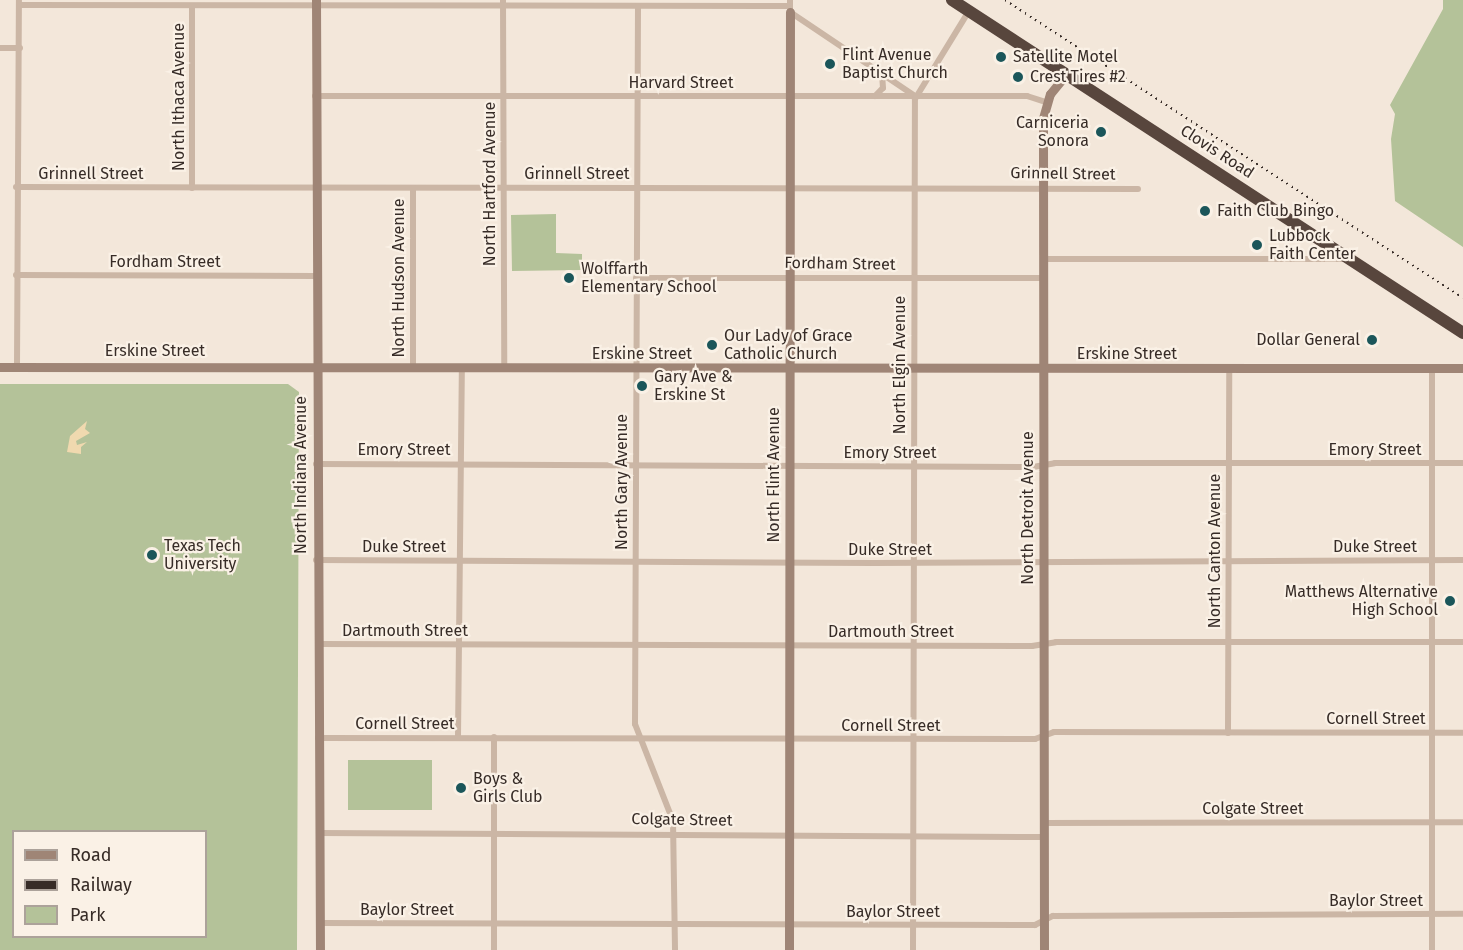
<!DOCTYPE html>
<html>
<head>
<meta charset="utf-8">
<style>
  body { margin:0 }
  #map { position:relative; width:1463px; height:950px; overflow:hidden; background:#f3e7da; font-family:"Fira Sans",sans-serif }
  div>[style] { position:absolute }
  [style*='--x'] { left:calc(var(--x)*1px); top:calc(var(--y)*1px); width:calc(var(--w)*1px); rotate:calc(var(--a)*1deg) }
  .green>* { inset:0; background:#b4c299; transform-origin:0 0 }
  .sand>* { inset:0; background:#f0d9af }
  .street>* { height:6px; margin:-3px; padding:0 3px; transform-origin:3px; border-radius:3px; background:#cbb6a5 }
  .secondary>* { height:9px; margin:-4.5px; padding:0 4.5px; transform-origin:4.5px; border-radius:4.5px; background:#9f8576 }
  .highway>* { height:12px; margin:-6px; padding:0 6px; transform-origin:6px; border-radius:6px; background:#58463d }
  .rail>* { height:1.5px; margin-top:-0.75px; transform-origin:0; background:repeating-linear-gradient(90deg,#372c27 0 1.5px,transparent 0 6px) }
  .dots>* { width:16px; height:16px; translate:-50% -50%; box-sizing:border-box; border:3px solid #faf1e6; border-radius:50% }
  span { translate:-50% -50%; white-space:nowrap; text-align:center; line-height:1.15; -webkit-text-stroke:4.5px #faf1e6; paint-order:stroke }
  .poi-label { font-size:16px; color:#372c27 }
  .left { translate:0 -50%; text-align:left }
  .right { translate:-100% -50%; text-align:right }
  .street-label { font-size:16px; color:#372c27 }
  .legend { position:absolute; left:12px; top:830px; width:195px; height:108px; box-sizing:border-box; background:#faf1e6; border:2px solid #aca29a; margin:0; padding:8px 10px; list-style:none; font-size:18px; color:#372c27 }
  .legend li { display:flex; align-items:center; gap:12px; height:30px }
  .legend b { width:30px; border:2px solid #aca29a }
</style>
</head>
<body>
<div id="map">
  <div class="green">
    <div style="clip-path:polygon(1443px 0,1463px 0,1463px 247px,1395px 201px,1391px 139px,1395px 114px,1390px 105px,1443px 9px)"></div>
    <div style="clip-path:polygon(556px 214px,556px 253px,582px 254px,582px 270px,512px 271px,511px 215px)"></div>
    <div style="clip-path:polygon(evenodd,0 384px,288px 384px,299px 392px,297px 950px,0 950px,0 384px,14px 832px,206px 832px,206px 936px,14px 936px,14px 832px)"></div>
    <div style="left:348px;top:760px;width:84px;height:50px"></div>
  </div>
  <div class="sand">
    <div style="clip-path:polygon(87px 421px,85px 429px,90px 433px,76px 441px,77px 445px,87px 442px,81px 447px,81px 454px,67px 452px,70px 436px)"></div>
  </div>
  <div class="street">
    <div style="--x:503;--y:0;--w:368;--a:89.8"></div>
    <div style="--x:790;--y:0;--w:12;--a:90"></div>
    <div style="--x:790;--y:12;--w:151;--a:33.9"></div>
    <div style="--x:19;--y:5;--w:771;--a:0.07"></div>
    <div style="--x:192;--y:6;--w:182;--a:90"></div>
    <div style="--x:638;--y:6;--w:718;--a:90.24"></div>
    <div style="--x:635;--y:724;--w:104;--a:68.6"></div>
    <div style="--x:673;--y:821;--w:129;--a:89.1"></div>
    <div style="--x:0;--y:48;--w:20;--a:0"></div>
    <div style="--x:315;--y:96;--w:712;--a:0"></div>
    <div style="--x:1027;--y:96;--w:20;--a:18"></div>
    <div style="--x:875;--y:96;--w:11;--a:-45"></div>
    <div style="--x:883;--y:88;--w:13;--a:-94"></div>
    <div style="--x:16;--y:187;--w:1122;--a:0.1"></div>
    <div style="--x:1044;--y:259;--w:301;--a:0"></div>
    <div style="--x:16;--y:275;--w:299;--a:0.2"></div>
    <div style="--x:636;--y:278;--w:408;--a:0"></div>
    <div style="--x:17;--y:366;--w:366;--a:-89.7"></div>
    <div style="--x:413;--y:368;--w:180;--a:-90"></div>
    <div style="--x:1432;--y:368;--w:582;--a:90"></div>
    <div style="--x:316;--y:464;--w:717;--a:0.24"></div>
    <div style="--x:1033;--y:467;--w:22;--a:-10"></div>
    <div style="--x:1055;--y:463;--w:408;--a:0"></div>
    <div style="--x:316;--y:560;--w:557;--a:0.31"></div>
    <div style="--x:873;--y:563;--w:590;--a:-0.29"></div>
    <div style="--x:318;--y:644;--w:714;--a:0.16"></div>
    <div style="--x:1032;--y:646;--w:24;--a:-9"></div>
    <div style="--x:1056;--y:642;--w:407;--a:0"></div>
    <div style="--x:1228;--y:733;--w:365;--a:-89.8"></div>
    <div style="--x:458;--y:737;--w:369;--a:-89.4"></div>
    <div style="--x:494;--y:737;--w:213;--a:90"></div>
    <div style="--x:318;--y:738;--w:717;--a:0.08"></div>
    <div style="--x:1035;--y:739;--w:20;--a:-20"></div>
    <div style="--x:1054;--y:732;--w:409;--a:0.1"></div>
    <div style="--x:1044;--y:823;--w:419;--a:-0.1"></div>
    <div style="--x:319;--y:833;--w:725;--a:0.32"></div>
    <div style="--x:320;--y:923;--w:715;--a:0.16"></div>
    <div style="--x:1035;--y:925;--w:20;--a:-27"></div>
    <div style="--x:1053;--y:916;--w:410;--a:-0.3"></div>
    <div style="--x:913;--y:950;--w:851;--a:-89.87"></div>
    <div style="--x:915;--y:99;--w:103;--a:-58.5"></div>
  </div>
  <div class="secondary">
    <div style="--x:316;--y:0;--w:950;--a:89.76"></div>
    <div style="--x:0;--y:367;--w:1463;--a:0.04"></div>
    <div style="--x:789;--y:950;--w:938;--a:-89.94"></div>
    <div style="--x:1044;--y:950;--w:832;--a:-90.07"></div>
    <div style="--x:1043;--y:118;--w:25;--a:-74"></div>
    <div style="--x:1050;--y:94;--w:26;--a:-51"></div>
  </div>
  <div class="highway">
    <div style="--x:952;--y:0;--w:610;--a:33.09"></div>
  </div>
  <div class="rail">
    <div style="--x:1005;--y:0;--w:546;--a:33.05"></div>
  </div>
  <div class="dots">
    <div style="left:1001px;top:57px;background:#1b565a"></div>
    <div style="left:830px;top:64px;background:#1b565a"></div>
    <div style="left:1018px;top:77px;background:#1b565a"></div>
    <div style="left:1101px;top:132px;background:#1b565a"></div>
    <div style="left:1205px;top:211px;background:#1b565a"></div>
    <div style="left:1257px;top:245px;background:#1b565a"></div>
    <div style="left:569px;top:278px;background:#1b565a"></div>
    <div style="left:1372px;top:340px;background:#1b565a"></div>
    <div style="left:712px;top:345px;background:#1b565a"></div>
    <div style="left:642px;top:386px;background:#1b565a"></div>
    <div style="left:152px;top:555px;background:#1b565a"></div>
    <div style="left:1450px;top:601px;background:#1b565a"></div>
    <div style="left:461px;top:788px;background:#1b565a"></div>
  </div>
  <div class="poi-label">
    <span class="left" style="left:842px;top:64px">Flint Avenue<br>Baptist Church</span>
    <span class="left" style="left:1013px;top:57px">Satellite Motel</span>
    <span class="left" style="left:1030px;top:77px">Crest Tires #2</span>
    <span class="right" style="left:1089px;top:132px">Carniceria<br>Sonora</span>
    <span class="left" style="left:1217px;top:211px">Faith Club Bingo</span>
    <span class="left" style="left:1269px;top:245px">Lubbock<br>Faith Center</span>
    <span class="left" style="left:581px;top:278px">Wolffarth<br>Elementary School</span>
    <span class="left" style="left:724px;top:345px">Our Lady of Grace<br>Catholic Church</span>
    <span class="right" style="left:1360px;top:340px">Dollar General</span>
    <span class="left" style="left:654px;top:386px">Gary Ave &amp;<br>Erskine St</span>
    <span class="left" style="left:164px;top:555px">Texas Tech<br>University</span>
    <span class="right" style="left:1438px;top:601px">Matthews Alternative<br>High School</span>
    <span class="left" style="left:473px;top:788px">Boys &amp;<br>Girls Club</span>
  </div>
  <div class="street-label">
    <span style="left:681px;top:83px">Harvard Street</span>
    <span style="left:179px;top:97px;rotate:-90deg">North Ithaca Avenue</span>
    <span style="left:1217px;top:152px;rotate:33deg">Clovis Road</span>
    <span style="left:91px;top:174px">Grinnell Street</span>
    <span style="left:577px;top:174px">Grinnell Street</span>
    <span style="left:1063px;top:174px;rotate:1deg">Grinnell Street</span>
    <span style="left:490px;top:184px;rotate:-90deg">North Hartford Avenue</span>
    <span style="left:165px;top:262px">Fordham Street</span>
    <span style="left:840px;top:264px;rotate:1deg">Fordham Street</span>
    <span style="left:399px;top:278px;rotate:-90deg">North Hudson Avenue</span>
    <span style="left:155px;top:351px">Erskine Street</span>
    <span style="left:642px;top:354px">Erskine Street</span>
    <span style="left:1127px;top:354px">Erskine Street</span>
    <span style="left:900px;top:365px;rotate:-90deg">North Elgin Avenue</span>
    <span style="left:404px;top:450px">Emory Street</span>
    <span style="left:1375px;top:450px">Emory Street</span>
    <span style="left:890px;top:453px">Emory Street</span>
    <span style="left:301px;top:475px;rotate:-90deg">North Indiana Avenue</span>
    <span style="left:774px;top:475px;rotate:-90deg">North Flint Avenue</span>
    <span style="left:622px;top:482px;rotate:-90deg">North Gary Avenue</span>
    <span style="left:1028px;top:508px;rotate:-90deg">North Detroit Avenue</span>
    <span style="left:404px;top:547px">Duke Street</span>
    <span style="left:1375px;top:547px">Duke Street</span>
    <span style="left:890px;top:550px">Duke Street</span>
    <span style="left:1215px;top:551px;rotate:-90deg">North Canton Avenue</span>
    <span style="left:405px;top:631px">Dartmouth Street</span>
    <span style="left:891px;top:632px">Dartmouth Street</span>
    <span style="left:1376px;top:719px">Cornell Street</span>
    <span style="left:405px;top:724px">Cornell Street</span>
    <span style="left:891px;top:726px">Cornell Street</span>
    <span style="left:1253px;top:809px">Colgate Street</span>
    <span style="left:682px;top:820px;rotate:1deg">Colgate Street</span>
    <span style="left:1376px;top:901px">Baylor Street</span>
    <span style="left:407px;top:910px">Baylor Street</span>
    <span style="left:893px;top:912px">Baylor Street</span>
  </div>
  <ul class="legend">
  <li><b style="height:8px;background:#9f8576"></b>Road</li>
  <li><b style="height:8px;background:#372c27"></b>Railway</li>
  <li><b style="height:16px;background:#b4c299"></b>Park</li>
  </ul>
</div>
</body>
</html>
